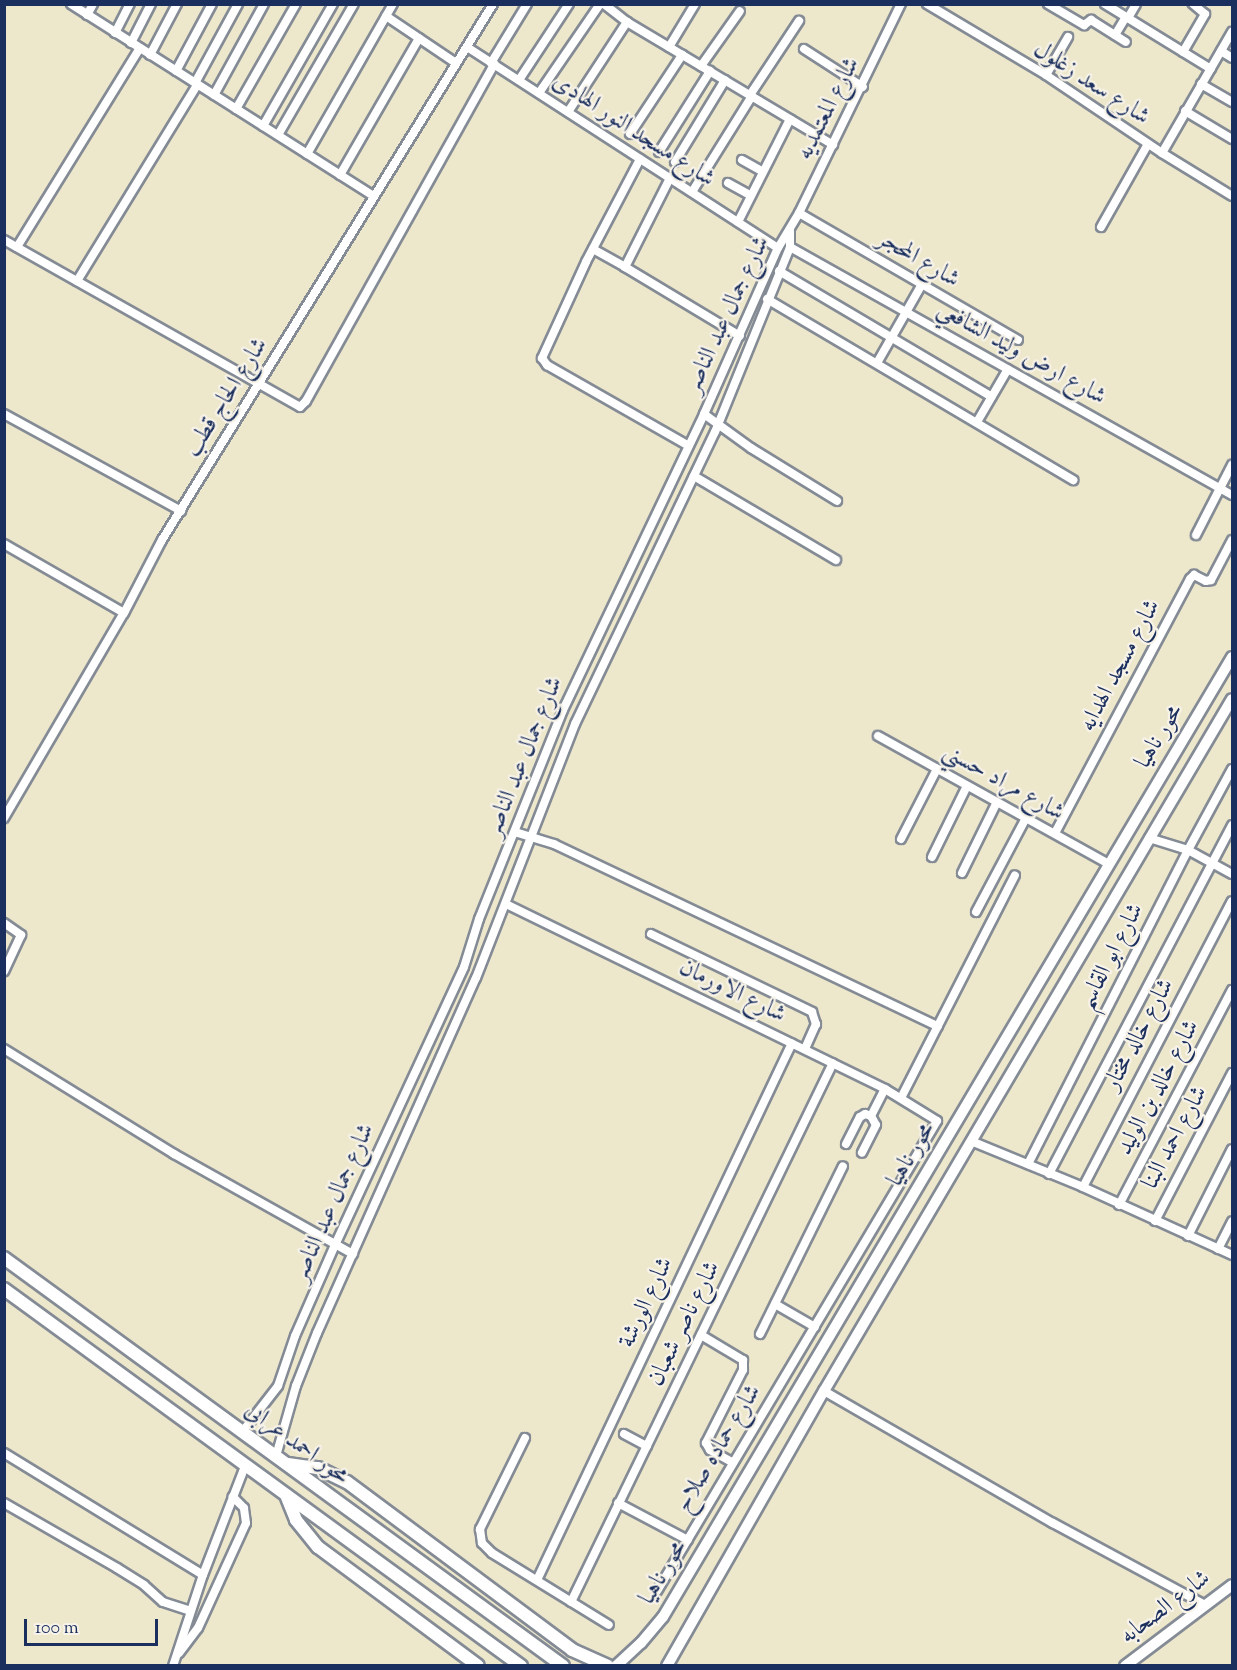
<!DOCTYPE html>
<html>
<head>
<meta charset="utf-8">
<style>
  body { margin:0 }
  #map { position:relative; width:1237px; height:1670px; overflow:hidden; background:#ede7cc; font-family:"Sorts Mill Goudy",Amiri,serif }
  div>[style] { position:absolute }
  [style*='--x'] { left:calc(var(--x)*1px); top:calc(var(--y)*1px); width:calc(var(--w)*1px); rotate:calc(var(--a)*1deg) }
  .roads { filter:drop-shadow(2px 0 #848b95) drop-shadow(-2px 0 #848b95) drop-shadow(0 2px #848b95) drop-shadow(0 -2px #848b95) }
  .street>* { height:8px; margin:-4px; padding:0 4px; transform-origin:4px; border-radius:4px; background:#fff }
  .secondary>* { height:10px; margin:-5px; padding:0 5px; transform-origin:5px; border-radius:5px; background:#fff }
  .primary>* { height:12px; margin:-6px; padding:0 6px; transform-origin:6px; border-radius:6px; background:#fff }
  span { translate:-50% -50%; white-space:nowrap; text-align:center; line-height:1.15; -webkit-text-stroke:4.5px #f7f3e8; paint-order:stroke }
  .street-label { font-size:24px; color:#1b2f5e }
  .frame { position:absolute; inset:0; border:6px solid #1b2f5e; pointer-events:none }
  .scale { position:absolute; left:24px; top:1619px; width:134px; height:27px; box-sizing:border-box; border:3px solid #1b2f5e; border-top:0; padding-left:8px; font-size:18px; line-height:21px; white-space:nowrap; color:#1b2f5e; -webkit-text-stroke:4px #f7f3e8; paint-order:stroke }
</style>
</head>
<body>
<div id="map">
  <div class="roads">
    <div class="street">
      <div style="--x:71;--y:4;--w:359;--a:32.4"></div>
      <div style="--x:604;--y:4;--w:29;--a:38"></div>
      <div style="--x:627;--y:22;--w:240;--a:30.8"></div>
      <div style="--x:927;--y:4;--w:139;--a:30.8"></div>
      <div style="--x:1046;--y:75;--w:140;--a:33.9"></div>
      <div style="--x:1162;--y:153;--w:82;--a:31.6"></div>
      <div style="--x:1048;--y:4;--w:42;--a:30.3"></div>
      <div style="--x:1084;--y:25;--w:9;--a:-36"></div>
      <div style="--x:1091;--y:20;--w:41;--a:32.2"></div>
      <div style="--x:1105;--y:4;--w:124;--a:31.5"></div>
      <div style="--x:87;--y:15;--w:13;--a:-61"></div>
      <div style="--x:386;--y:16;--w:84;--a:33.9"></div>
      <div style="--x:1128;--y:18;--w:16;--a:-60"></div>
      <div style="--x:115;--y:33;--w:33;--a:-63"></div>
      <div style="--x:1115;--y:35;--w:21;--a:-59"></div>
      <div style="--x:131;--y:43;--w:44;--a:-62.9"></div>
      <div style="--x:467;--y:47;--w:370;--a:32.9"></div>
      <div style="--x:669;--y:47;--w:50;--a:-58.8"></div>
      <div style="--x:804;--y:49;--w:70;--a:32.8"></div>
      <div style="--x:1221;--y:51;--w:13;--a:32"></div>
      <div style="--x:1183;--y:52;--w:44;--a:-59.9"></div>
      <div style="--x:1205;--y:14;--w:16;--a:-140"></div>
      <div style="--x:150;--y:55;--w:58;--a:-62.1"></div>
      <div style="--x:491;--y:63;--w:69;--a:-58.6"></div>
      <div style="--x:701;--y:66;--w:67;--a:-54.7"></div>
      <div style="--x:176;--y:71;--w:76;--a:-61.8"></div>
      <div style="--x:1046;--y:75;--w:44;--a:-59.9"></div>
      <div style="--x:519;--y:80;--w:91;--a:-56.7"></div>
      <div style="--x:195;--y:83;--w:90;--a:-61.4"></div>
      <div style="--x:1201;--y:84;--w:36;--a:30"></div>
      <div style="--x:539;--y:93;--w:108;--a:-55.6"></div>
      <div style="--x:214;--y:95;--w:104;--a:-61.2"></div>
      <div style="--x:750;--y:95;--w:89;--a:-56.5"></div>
      <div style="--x:236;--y:109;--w:121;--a:-60.3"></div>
      <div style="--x:1185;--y:111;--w:55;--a:30.8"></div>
      <div style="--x:568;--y:112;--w:108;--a:-56.8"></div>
      <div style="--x:263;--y:126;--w:141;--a:-60.2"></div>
      <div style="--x:630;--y:134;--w:95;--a:-56.6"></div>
      <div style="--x:278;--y:135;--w:151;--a:-59.9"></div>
      <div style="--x:659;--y:152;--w:96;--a:-57.8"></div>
      <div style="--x:1162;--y:153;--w:140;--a:-60"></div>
      <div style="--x:307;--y:154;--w:173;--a:-60.2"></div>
      <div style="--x:640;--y:159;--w:116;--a:117.7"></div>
      <div style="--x:586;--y:262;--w:106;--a:114.6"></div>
      <div style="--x:542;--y:358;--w:9;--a:54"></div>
      <div style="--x:547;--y:365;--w:163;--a:29.7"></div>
      <div style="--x:742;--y:160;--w:23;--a:29"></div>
      <div style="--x:675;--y:162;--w:96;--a:-58.6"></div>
      <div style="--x:340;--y:175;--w:158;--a:-60"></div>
      <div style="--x:670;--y:178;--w:100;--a:116.8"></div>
      <div style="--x:625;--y:267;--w:134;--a:31"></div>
      <div style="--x:728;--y:183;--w:25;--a:29"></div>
      <div style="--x:692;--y:192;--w:113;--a:-58"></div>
      <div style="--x:799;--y:213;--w:253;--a:30.1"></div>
      <div style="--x:738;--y:222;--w:115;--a:-63.2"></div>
      <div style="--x:1101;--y:227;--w:95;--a:-60.5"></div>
      <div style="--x:4;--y:240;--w:340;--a:29.4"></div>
      <div style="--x:300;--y:407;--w:8;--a:-45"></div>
      <div style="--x:306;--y:401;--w:386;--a:-60.8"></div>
      <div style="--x:17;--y:247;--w:234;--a:-58.3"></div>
      <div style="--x:790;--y:247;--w:507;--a:29.3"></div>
      <div style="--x:593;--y:249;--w:37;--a:29"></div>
      <div style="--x:779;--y:271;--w:247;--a:30.6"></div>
      <div style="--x:77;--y:281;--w:230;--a:-58.5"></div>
      <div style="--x:767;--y:299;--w:356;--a:30.6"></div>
      <div style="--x:877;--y:363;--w:91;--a:-60.3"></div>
      <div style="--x:4;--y:414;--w:202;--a:28.7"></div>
      <div style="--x:704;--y:414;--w:58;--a:35.9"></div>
      <div style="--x:751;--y:448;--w:101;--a:31.6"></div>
      <div style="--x:977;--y:422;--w:61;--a:-59.7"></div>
      <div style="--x:694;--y:476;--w:165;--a:30.6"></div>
      <div style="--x:1196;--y:535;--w:79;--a:-62.8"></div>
      <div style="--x:4;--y:544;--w:138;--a:29.9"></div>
      <div style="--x:878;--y:736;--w:264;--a:29"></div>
      <div style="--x:4;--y:818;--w:238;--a:-59.7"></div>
      <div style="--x:124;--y:613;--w:82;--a:-62.5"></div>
      <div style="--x:162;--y:540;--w:630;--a:-58.3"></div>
      <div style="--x:515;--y:832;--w:41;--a:17.1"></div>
      <div style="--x:554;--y:844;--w:425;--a:25.4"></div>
      <div style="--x:1055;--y:833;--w:288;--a:-62"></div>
      <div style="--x:1190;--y:579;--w:6;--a:-45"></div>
      <div style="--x:1194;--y:575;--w:13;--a:27"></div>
      <div style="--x:1206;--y:581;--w:5;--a:-11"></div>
      <div style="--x:1211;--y:580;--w:45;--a:-62.3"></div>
      <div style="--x:1149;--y:838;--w:41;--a:17.1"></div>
      <div style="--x:1188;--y:850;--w:50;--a:28.6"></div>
      <div style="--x:901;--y:839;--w:79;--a:-62.8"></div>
      <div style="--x:932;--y:857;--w:79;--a:-63.8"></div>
      <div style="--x:962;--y:873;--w:79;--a:-63.8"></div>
      <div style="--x:506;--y:904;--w:422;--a:26"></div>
      <div style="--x:885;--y:1089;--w:61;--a:31.6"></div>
      <div style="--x:937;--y:1121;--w:547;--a:120.78"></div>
      <div style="--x:976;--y:912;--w:106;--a:-62"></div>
      <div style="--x:4;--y:923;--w:21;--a:35"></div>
      <div style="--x:21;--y:935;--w:40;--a:115"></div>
      <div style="--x:651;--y:934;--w:179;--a:25.8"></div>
      <div style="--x:812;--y:1012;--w:13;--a:72"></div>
      <div style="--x:816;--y:1024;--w:27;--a:114"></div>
      <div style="--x:4;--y:1049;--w:200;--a:31.7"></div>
      <div style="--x:174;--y:1154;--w:205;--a:29.2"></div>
      <div style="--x:901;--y:1098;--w:250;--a:-62.9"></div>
      <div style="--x:871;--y:1116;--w:30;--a:-63"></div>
      <div style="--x:971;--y:1141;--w:121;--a:22.3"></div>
      <div style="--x:1083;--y:1187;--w:164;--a:24.5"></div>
      <div style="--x:846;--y:1144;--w:30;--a:-63"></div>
      <div style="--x:860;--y:1117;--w:6;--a:-31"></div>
      <div style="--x:865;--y:1114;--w:6;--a:18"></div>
      <div style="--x:871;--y:1116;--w:10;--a:61"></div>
      <div style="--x:876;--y:1125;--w:31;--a:117"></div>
      <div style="--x:1028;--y:1164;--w:352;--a:-63"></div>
      <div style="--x:1188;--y:850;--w:92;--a:-61.5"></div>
      <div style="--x:1049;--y:1174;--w:394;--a:-62.3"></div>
      <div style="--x:1083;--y:1187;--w:322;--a:-62.5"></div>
      <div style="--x:1119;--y:1205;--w:243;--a:-62.3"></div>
      <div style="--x:1155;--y:1221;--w:167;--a:-62.5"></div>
      <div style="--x:1188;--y:1236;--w:97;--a:-63.2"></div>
      <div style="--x:1218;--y:1249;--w:31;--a:-63"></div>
      <div style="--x:775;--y:1304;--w:46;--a:29.9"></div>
      <div style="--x:760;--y:1334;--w:187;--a:-63.7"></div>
      <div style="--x:701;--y:1335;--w:49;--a:30.8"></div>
      <div style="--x:743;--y:1360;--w:10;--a:90"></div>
      <div style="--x:743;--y:1370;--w:82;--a:116.9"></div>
      <div style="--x:706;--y:1443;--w:8;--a:60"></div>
      <div style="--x:710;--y:1450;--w:26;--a:29"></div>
      <div style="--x:824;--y:1391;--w:264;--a:30"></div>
      <div style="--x:1053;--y:1523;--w:173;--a:28.3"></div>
      <div style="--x:243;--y:1431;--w:57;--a:-52.1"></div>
      <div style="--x:278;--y:1386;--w:53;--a:-71.2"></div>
      <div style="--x:295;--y:1336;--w:99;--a:-66.3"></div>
      <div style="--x:335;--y:1245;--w:306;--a:-65.1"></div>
      <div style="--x:464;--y:967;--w:50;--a:-72.6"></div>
      <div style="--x:479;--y:919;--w:225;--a:-68.1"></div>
      <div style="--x:563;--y:710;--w:328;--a:-64.5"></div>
      <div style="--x:704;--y:414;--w:182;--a:-66"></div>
      <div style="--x:778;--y:248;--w:41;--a:-59"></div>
      <div style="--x:799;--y:213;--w:233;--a:-64"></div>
      <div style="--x:624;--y:1434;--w:26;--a:28"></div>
      <div style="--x:525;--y:1438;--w:102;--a:116.3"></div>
      <div style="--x:480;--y:1529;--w:14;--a:82"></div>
      <div style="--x:482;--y:1543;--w:14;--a:45"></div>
      <div style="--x:492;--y:1553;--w:137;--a:31.6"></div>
      <div style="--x:4;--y:1453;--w:233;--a:31.5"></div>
      <div style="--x:276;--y:1456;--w:73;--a:-74.1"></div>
      <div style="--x:296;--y:1386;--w:57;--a:-68.4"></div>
      <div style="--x:317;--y:1333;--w:389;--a:-65.9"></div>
      <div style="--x:476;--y:978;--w:273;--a:-68.7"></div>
      <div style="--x:575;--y:724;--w:324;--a:-64.4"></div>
      <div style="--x:715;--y:432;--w:200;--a:-67.9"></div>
      <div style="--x:790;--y:247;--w:16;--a:-90"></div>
      <div style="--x:4;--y:1503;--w:130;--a:29.9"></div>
      <div style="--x:117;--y:1568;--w:32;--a:32"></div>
      <div style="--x:144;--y:1585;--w:25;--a:42"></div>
      <div style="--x:163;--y:1602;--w:28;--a:18"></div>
      <div style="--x:618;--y:1503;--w:79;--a:27.9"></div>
      <div style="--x:537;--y:1580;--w:594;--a:-64.6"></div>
      <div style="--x:571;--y:1602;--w:599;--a:-64.08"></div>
      <div style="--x:179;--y:1653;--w:31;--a:-53"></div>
      <div style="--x:198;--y:1628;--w:115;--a:-65.4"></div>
      <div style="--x:246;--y:1523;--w:15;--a:-98"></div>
      <div style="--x:244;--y:1508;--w:16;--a:-135"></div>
      <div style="--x:173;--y:1666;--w:96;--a:-71.8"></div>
      <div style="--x:203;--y:1575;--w:117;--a:-68.9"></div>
    </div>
    <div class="secondary">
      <div style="--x:616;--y:1666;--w:34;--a:-43"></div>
      <div style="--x:641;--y:1643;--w:34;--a:-50"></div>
      <div style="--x:663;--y:1617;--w:1116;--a:-59.34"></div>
      <div style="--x:667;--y:1666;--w:317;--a:-60.3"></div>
      <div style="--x:824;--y:1391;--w:803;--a:-59.48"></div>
      <div style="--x:1125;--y:1666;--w:134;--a:-37.1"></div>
    </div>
    <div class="primary">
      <div style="--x:4;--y:1258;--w:692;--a:36.12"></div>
      <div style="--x:4;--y:1289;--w:640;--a:36.1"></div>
      <div style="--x:288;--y:1464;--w:30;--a:8"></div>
      <div style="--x:318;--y:1468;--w:32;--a:26"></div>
      <div style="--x:347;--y:1482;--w:281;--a:36.7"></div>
      <div style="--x:572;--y:1650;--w:39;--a:24"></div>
      <div style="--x:286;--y:1495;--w:27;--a:68"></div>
      <div style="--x:296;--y:1520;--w:35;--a:51"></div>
      <div style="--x:318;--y:1547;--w:199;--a:36.6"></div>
    </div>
  </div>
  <div class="street-label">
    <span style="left:1091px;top:84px;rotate:33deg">شارع سعد زغلول</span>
    <span style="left:829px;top:109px;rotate:-63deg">شارع المعتمديه</span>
    <span style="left:633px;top:131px;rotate:33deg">شارع مسجد النور الهادى</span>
    <span style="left:918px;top:260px;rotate:30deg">شارع المحجر</span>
    <span style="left:728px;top:315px;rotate:-65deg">شارع جمال عبد الناصر</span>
    <span style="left:1021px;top:354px;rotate:29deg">شارع ارض وليد الشافعي</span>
    <span style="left:227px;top:398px;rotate:-58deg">شارع الحاج قطب</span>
    <span style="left:1121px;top:666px;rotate:-62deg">شارع مسجد الهدايه</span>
    <span style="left:1160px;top:737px;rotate:-59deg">محور ناهيا</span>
    <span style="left:525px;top:757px;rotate:-68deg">شارع جمال عبد الناصر</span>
    <span style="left:1003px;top:783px;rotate:29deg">شارع مراد حسني</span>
    <span style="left:1112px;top:957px;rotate:-63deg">شارع ابو القاسم</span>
    <span style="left:732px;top:992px;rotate:26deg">شارع الاورمان</span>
    <span style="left:1140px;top:1035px;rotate:-62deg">شارع خالد مختار</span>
    <span style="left:1159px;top:1088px;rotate:-62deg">شارع خالد بن الوليد</span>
    <span style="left:1176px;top:1138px;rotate:-62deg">شارع احمد البنا</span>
    <span style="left:912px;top:1155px;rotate:-59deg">محور ناهيا</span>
    <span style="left:334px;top:1203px;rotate:-66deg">شارع جمال عبد الناصر</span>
    <span style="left:647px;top:1303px;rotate:-65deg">شارع الورشة</span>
    <span style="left:685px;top:1324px;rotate:-64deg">شارع ناصر شعبان</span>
    <span style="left:296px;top:1444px;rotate:36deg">محور احمد عرابى</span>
    <span style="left:719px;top:1449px;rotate:-59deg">شارع حماده صلاح</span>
    <span style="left:664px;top:1573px;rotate:-59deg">محور ناهيا</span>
    <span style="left:1166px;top:1608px;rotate:-37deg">شارع الصحابه</span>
  </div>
  <div class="frame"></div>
  <div class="scale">100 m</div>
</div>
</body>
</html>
